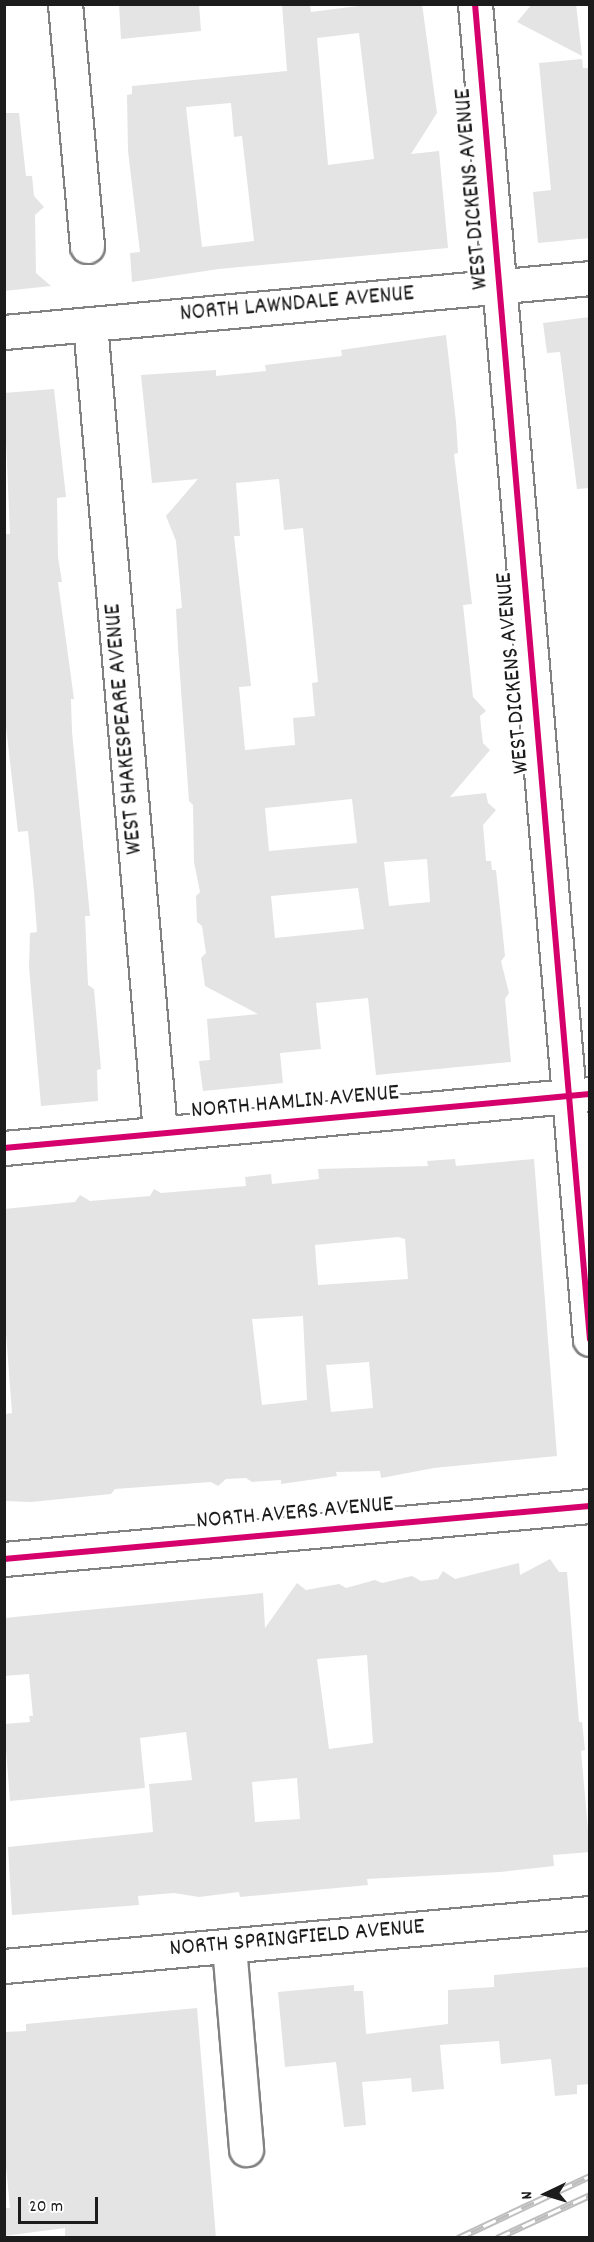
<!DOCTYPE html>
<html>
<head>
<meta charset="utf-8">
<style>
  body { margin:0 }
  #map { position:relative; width:594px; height:2242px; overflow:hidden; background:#fff; font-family:Dekko,sans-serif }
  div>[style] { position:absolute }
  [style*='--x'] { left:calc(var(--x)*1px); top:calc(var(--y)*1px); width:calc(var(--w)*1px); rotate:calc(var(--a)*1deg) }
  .building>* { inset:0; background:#e4e4e4 }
  .roads { filter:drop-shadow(2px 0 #828282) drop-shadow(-2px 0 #828282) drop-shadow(0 2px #828282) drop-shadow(0 -2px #828282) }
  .minor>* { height:33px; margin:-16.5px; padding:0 16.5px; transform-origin:16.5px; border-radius:16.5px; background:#fff }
  .rail>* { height:7px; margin-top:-3.5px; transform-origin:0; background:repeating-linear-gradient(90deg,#fff 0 14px,#bebebe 0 28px); box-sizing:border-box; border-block:2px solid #bebebe }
  .cycleway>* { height:6px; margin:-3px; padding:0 3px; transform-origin:3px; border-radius:3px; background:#d6006c }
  span { translate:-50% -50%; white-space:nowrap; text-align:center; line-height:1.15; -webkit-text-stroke:6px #fff; paint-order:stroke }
  .street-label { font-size:24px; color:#1c1c1c }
  .frame { position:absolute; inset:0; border:6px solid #1c1c1c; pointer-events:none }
  .north { position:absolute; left:516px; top:2164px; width:60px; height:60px; -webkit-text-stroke:4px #fff; paint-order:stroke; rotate:266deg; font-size:16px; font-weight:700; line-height:24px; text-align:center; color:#1c1c1c }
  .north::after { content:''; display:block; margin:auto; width:21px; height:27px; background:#1c1c1c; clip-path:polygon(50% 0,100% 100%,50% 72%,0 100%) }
  .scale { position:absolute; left:18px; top:2197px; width:80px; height:27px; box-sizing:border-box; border:3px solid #1c1c1c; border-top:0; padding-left:8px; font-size:18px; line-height:21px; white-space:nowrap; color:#1c1c1c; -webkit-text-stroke:4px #fff; paint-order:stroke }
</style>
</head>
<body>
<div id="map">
  <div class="building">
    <div style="clip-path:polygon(119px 4px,199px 4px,201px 31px,121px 39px)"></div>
    <div style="clip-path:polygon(evenodd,282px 4px,310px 4px,311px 12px,374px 4px,422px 4px,437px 113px,411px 154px,439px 151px,448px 248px,219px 269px,132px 282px,130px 253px,140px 252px,128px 151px,127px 95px,132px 94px,132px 86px,287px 71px,282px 4px,359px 33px,374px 159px,328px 165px,317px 38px,359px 33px,282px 4px,231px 103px,234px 137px,242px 136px,254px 241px,202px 247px,186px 107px,231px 103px)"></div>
    <div style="clip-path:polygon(532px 4px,576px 4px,582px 56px,517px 22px)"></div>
    <div style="clip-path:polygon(582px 59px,583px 68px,590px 68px,590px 238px,538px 243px,533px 192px,551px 190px,539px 63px)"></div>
    <div style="clip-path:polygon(4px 113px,19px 113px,26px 176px,32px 176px,34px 196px,44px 207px,35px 215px,36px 273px,51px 286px,4px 291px)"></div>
    <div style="clip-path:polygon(590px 317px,590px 488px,577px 489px,560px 352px,547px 353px,543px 323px)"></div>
    <div style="clip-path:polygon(evenodd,446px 335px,456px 422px,458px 453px,454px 454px,472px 604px,463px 605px,473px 697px,486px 711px,480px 716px,481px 727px,483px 743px,490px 750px,450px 797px,486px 793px,488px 803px,496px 810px,483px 825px,486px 861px,491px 861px,492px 870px,496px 870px,505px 956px,501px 961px,509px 993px,505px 999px,511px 1062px,376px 1075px,368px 998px,316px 1003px,321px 1049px,280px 1053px,283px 1083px,203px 1091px,199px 1061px,210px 1060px,207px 1019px,258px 1014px,205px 986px,201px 958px,206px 953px,202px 926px,197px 922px,196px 896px,200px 892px,194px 862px,193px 805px,189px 801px,178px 648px,176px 609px,182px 608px,176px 541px,166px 516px,198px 479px,152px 483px,141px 375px,216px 370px,216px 376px,266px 371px,265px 365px,342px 356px,341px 350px,446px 335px,279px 479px,284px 530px,303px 528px,318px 682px,312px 683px,315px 716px,293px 718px,295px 745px,245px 750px,239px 687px,251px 686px,234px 536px,240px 536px,236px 483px,279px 479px,446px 335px,352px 799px,357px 843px,269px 851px,265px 808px,352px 799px,446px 335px,427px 859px,430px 902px,389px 906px,384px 862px,427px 859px,446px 335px,358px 888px,364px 929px,275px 938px,271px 896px,358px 888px)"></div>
    <div style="clip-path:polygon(54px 389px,66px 497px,57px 498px,58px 557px,62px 582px,58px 582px,74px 699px,71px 699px,72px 732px,90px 916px,85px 916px,88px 985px,94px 989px,101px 1069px,97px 1070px,98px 1101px,41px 1106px,29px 967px,30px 933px,37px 932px,34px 892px,28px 831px,18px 832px,4px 709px,4px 534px,10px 534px,4px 393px)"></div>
    <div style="clip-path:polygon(evenodd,455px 1159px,456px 1166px,534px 1159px,557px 1456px,434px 1468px,381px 1478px,380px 1471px,336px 1472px,337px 1476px,281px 1484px,281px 1480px,252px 1482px,246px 1478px,226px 1479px,218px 1486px,211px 1482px,115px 1489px,111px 1494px,31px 1502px,4px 1501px,4px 1414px,12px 1413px,4px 1306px,4px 1209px,75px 1202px,80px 1195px,90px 1201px,150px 1196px,154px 1189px,161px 1193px,246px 1186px,245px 1177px,271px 1174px,272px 1184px,319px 1179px,318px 1169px,428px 1166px,427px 1161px,455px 1159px,398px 1237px,405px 1239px,408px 1279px,318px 1285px,315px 1245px,398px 1237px,455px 1159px,303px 1316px,307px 1400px,262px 1405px,252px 1319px,303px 1316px,455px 1159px,369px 1362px,373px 1408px,331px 1412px,326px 1365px,369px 1362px)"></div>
    <div style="clip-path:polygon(evenodd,550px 1559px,559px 1572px,567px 1572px,579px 1722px,582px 1722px,585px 1750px,581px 1751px,590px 1852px,553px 1855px,554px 1866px,500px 1872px,367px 1879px,368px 1885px,240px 1897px,239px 1892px,199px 1897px,174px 1893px,138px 1896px,139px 1905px,12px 1915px,8px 1847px,153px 1832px,149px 1784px,192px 1780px,186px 1732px,140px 1738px,145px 1788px,10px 1801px,4px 1724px,30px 1722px,29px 1716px,33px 1716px,29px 1674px,4px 1676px,4px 1618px,263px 1593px,265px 1628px,297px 1583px,306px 1590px,339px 1584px,346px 1588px,375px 1580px,382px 1583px,412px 1576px,421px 1581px,438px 1579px,443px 1571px,455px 1579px,519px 1563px,520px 1575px,550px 1559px,367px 1655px,373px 1743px,329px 1749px,317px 1659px,367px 1655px,550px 1559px,297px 1778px,300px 1819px,255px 1822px,252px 1782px,297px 1778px)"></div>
    <div style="clip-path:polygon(590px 1967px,590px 2084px,577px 2085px,577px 2094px,555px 2096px,551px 2059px,501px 2064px,499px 2041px,440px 2045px,444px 2089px,412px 2092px,411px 2078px,362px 2082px,366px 2125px,344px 2127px,336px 2062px,285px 2067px,278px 1992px,354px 1985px,354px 1991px,363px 1991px,366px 2034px,448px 2024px,448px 1990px,494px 1987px,494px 1975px)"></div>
    <div style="clip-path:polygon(197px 2008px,216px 2238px,65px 2238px,65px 2228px,4px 2236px,4px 2208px,10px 2208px,4px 2146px,4px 2032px,26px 2031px,26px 2024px)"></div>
  </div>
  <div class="roads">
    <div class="minor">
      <div style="--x:65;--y:4;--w:243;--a:84.8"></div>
      <div style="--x:475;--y:4;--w:1340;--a:85.08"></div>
      <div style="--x:90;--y:324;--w:812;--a:85.05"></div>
      <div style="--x:4;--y:332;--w:588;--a:-5.26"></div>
      <div style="--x:4;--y:1148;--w:588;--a:-5.26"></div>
      <div style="--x:4;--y:1559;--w:588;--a:-5.17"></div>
      <div style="--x:229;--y:1946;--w:204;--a:85.2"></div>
      <div style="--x:4;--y:1966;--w:588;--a:-5.17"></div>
    </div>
  </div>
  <div class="rail">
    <div style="--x:458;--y:2238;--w:146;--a:-25.2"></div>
    <div style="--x:497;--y:2238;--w:102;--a:-24.8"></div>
  </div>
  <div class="cycleway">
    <div style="--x:475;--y:4;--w:1340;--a:85.08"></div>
    <div style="--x:4;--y:1148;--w:588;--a:-5.26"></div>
    <div style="--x:4;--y:1559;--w:588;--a:-5.17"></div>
  </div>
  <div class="street-label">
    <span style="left:473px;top:189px;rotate:-95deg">WEST DICKENS AVENUE</span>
    <span style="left:297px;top:305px;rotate:-5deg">NORTH LAWNDALE AVENUE</span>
    <span style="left:514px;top:673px;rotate:-95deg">WEST DICKENS AVENUE</span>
    <span style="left:125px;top:729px;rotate:-95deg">WEST SHAKESPEARE AVENUE</span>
    <span style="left:295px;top:1103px;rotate:-5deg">NORTH HAMLIN AVENUE</span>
    <span style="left:295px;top:1514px;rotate:-5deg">NORTH AVERS AVENUE</span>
    <span style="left:297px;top:1939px;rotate:-5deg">NORTH SPRINGFIELD AVENUE</span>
  </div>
  <div class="frame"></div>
  <div class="north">N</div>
  <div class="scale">20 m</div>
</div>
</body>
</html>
